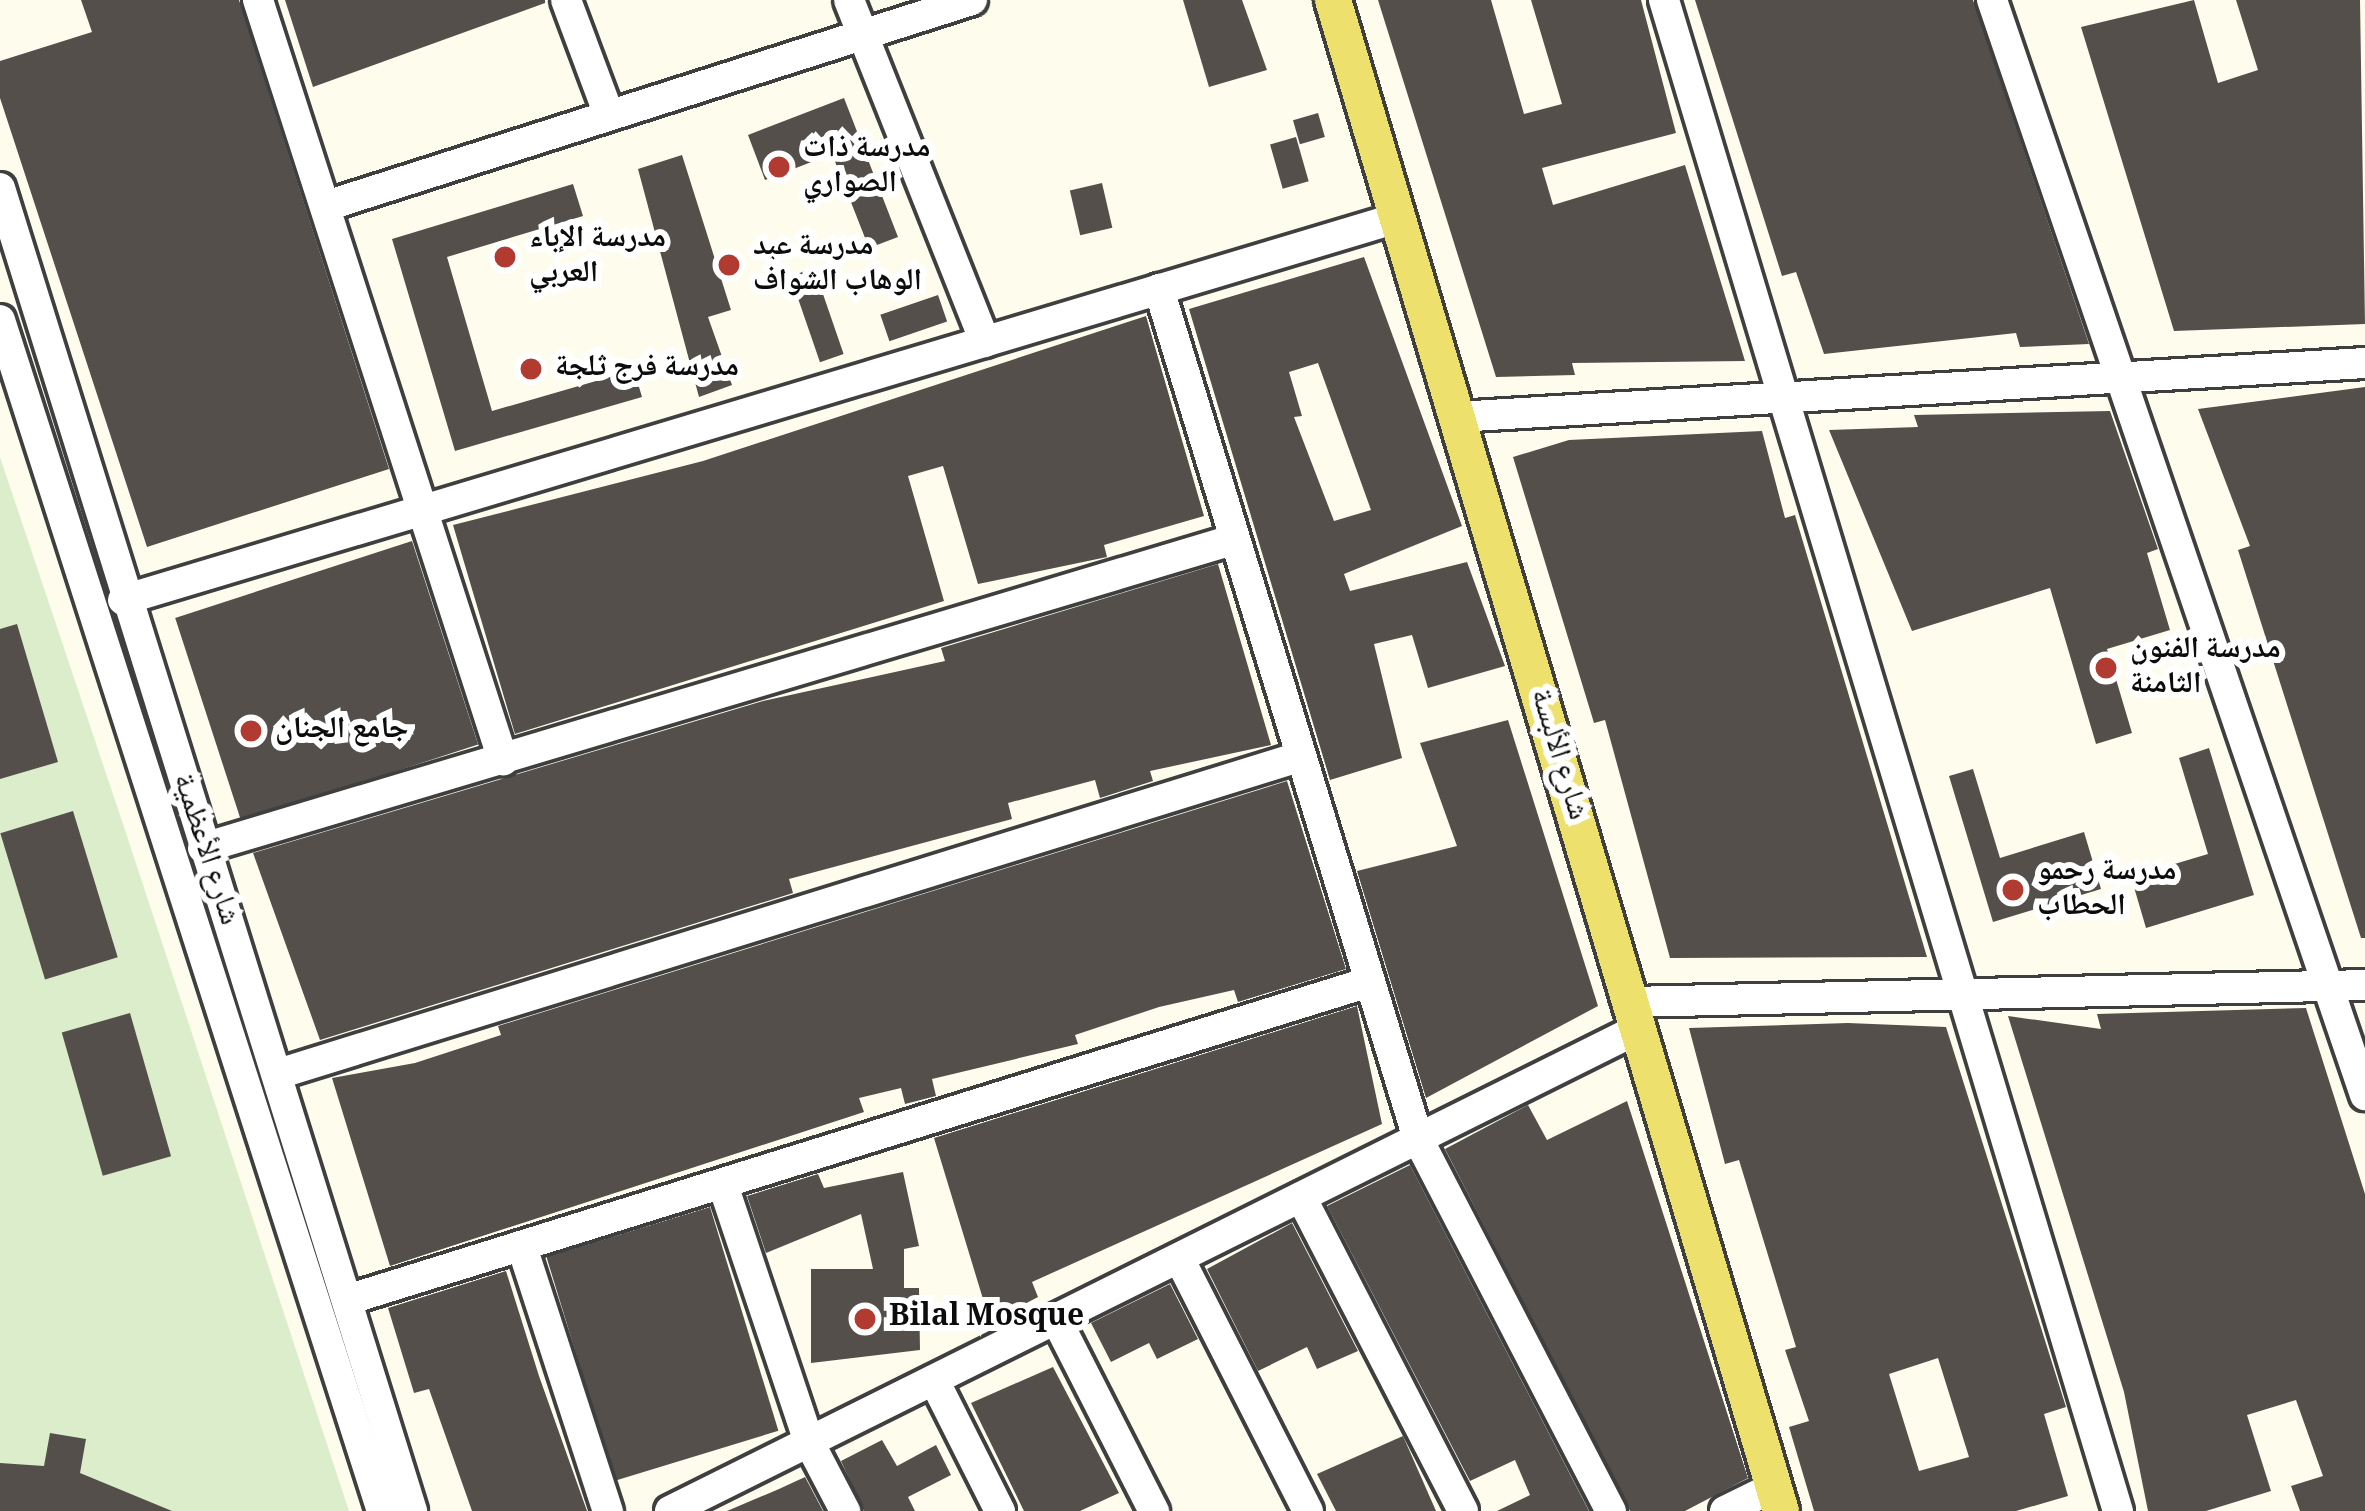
<!DOCTYPE html>
<html>
<head>
<meta charset="utf-8">
<style>
  body { margin:0 }
  #map { position:relative; width:2365px; height:1511px; overflow:hidden; background:#fefded; font-family:Georgia,"Noto Naskh Arabic",serif }
  div>[style] { position:absolute }
  [style*='--x'] { left:calc(var(--x)*1px); top:calc(var(--y)*1px); width:calc(var(--w)*1px); rotate:calc(var(--a)*1deg) }
  .pitch>* { inset:0; background:#dcedcb }
  .building>* { inset:0; background:#544f4a; transform-origin:0 0 }
  .roads { filter:drop-shadow(3px 0 #3f3f3f) drop-shadow(-3px 0 #3f3f3f) drop-shadow(0 3px #3f3f3f) drop-shadow(0 -3px #3f3f3f) }
  .minor>* { height:30px; margin:-15px; padding:0 15px; transform-origin:15px; border-radius:15px; background:#fff }
  .major>* { height:36px; margin:-18px; padding:0 18px; transform-origin:18px; border-radius:18px; background:#eee06d }
  .dots>* { width:33px; height:33px; translate:-50% -50%; box-sizing:border-box; border:6px solid #fff; border-radius:50% }
  span { translate:-50% -50%; white-space:nowrap; text-align:center; line-height:1.15; -webkit-text-stroke:12px #fff; paint-order:stroke }
  .poi-label { font-size:30px; color:#0c0c0c; font-weight:700 }
  .left { translate:0 -50%; text-align:left }
  .street-label { font-size:30px; color:#0c0c0c }
</style>
</head>
<body>
<div id="map">
  <div class="pitch">
    <div style="clip-path:polygon(0 457px,126px 833px,349px 1511px,0 1511px)"></div>
  </div>
  <div class="building">
    <div style="clip-path:polygon(81px 0,239px 0,389px 469px,147px 547px,0 98px,0 61px,92px 32px)"></div>
    <div style="clip-path:polygon(285px 0,545px 0,545px 3px,313px 87px)"></div>
    <div style="clip-path:polygon(1183px 0,1242px 0,1267px 70px,1209px 87px)"></div>
    <div style="clip-path:polygon(1378px 0,1491px 0,1524px 114px,1562px 104px,1531px 0,1641px 0,1676px 133px,1542px 168px,1553px 205px,1685px 165px,1745px 361px,1572px 363px,1575px 375px,1496px 377px)"></div>
    <div style="clip-path:polygon(1695px 0,1973px 0,2089px 344px,2020px 347px,2016px 333px,1824px 354px,1796px 272px,1782px 276px)"></div>
    <div style="clip-path:polygon(2194px 0,2218px 83px,2258px 70px,2236px 0,2360px 0,2365px 324px,2174px 331px,2081px 27px)"></div>
    <div style="clip-path:polygon(844px 98px,898px 237px,869px 248px,832px 154px,765px 180px,748px 135px)"></div>
    <div style="left:1318px;top:113px;width:25px;height:26px;rotate:74deg"></div>
    <div style="left:1296px;top:137px;width:46px;height:27px;rotate:74deg"></div>
    <div style="clip-path:polygon(682px 155px,731px 310px,708px 317px,732px 385px,699px 397px,638px 169px)"></div>
    <div style="left:1102px;top:183px;width:46px;height:33px;rotate:77deg"></div>
    <div style="clip-path:polygon(573px 184px,583px 216px,447px 257px,492px 411px,634px 370px,642px 397px,455px 451px,392px 239px)"></div>
    <div style="clip-path:polygon(evenodd,1364px 257px,1462px 526px,1344px 574px,1350px 591px,1467px 562px,1505px 666px,1428px 688px,1412px 635px,1374px 644px,1402px 758px,1330px 780px,1189px 309px,1364px 257px,1318px 363px,1371px 510px,1334px 521px,1294px 417px,1302px 416px,1289px 372px,1318px 363px)"></div>
    <div style="left:814px;top:268px;width:91px;height:25px;rotate:71deg"></div>
    <div style="left:938px;top:295px;width:28px;height:61px;rotate:71deg"></div>
    <div style="clip-path:polygon(1146px 316px,1204px 516px,1104px 545px,1107px 557px,978px 584px,943px 466px,908px 476px,944px 601px,515px 734px,453px 525px,703px 461px)"></div>
    <div style="clip-path:polygon(2365px 387px,2365px 938px,2361px 938px,2238px 550px,2250px 546px,2198px 409px)"></div>
    <div style="clip-path:polygon(2110px 411px,2158px 549px,2147px 553px,2170px 630px,2107px 649px,2132px 733px,2096px 744px,2050px 588px,1912px 631px,1829px 430px,1918px 427px,1914px 415px)"></div>
    <div style="clip-path:polygon(1762px 431px,1785px 518px,1795px 515px,1927px 957px,1670px 958px,1605px 720px,1594px 723px,1513px 457px,1569px 440px)"></div>
    <div style="left:412px;top:541px;width:214px;height:249px;rotate:72deg"></div>
    <div style="clip-path:polygon(1218px 564px,1271px 745px,1150px 771px,1153px 781px,1100px 798px,1095px 780px,1008px 803px,1012px 819px,789px 879px,793px 893px,320px 1040px,253px 853px,763px 701px,945px 661px,941px 648px)"></div>
    <div style="clip-path:polygon(17px 624px,58px 762px,0 779px,0 629px)"></div>
    <div style="clip-path:polygon(1508px 720px,1598px 1006px,1426px 1098px,1357px 871px,1457px 846px,1420px 743px)"></div>
    <div style="clip-path:polygon(2209px 748px,2254px 895px,2146px 928px,2131px 877px,2208px 854px,2179px 758px)"></div>
    <div style="clip-path:polygon(1973px 769px,2000px 858px,2084px 832px,2101px 889px,1993px 922px,1949px 776px)"></div>
    <div style="clip-path:polygon(1287px 781px,1346px 969px,1238px 1002px,1234px 990px,1159px 1007px,1075px 1035px,1078px 1044px,932px 1079px,936px 1096px,905px 1104px,901px 1088px,859px 1098px,864px 1112px,390px 1266px,332px 1078px,415px 1063px,501px 1035px,498px 1026px)"></div>
    <div style="left:73px;top:811px;width:153px;height:76px;rotate:73deg"></div>
    <div style="clip-path:polygon(1357px 1006px,1382px 1124px,1032px 1282px,1038px 1297px,990px 1322px,934px 1138px)"></div>
    <div style="clip-path:polygon(2306px 1008px,2365px 1194px,2365px 1511px,2300px 1511px,2291px 1486px,2323px 1476px,2296px 1400px,2247px 1415px,2271px 1491px,2206px 1511px,2148px 1511px,2124px 1392px,2008px 1016px,2101px 1029px,2097px 1014px)"></div>
    <div style="left:130px;top:1013px;width:149px;height:71px;rotate:74deg"></div>
    <div style="clip-path:polygon(evenodd,1848px 1023px,1946px 1027px,2066px 1407px,2044px 1414px,2068px 1496px,2016px 1511px,1814px 1511px,1789px 1427px,1809px 1421px,1785px 1350px,1796px 1347px,1739px 1160px,1725px 1164px,1689px 1028px,1848px 1023px,1938px 1358px,1969px 1457px,1919px 1471px,1889px 1374px,1938px 1358px)"></div>
    <div style="clip-path:polygon(1627px 1101px,1748px 1478px,1685px 1511px,1630px 1511px,1445px 1149px,1528px 1105px,1547px 1140px)"></div>
    <div style="clip-path:polygon(1410px 1165px,1589px 1511px,1497px 1511px,1530px 1495px,1515px 1460px,1470px 1481px,1327px 1206px)"></div>
    <div style="clip-path:polygon(903px 1172px,919px 1246px,904px 1249px,904px 1288px,919px 1288px,920px 1350px,811px 1363px,811px 1269px,873px 1269px,861px 1214px,766px 1253px,747px 1196px,818px 1174px,824px 1188px)"></div>
    <div style="left:710px;top:1207px;width:234px;height:171px;rotate:73deg"></div>
    <div style="clip-path:polygon(1292px 1223px,1358px 1351px,1317px 1369px,1307px 1347px,1258px 1371px,1207px 1269px)"></div>
    <div style="clip-path:polygon(506px 1271px,539px 1376px,587px 1511px,472px 1511px,429px 1389px,414px 1393px,388px 1308px)"></div>
    <div style="clip-path:polygon(1170px 1284px,1198px 1339px,1157px 1359px,1149px 1343px,1111px 1362px,1091px 1323px)"></div>
    <div style="clip-path:polygon(1053px 1367px,1119px 1493px,1080px 1511px,1024px 1511px,971px 1403px)"></div>
    <div style="clip-path:polygon(50px 1433px,86px 1439px,80px 1473px,172px 1511px,0 1511px,0 1463px,44px 1466px)"></div>
    <div style="clip-path:polygon(1403px 1436px,1436px 1511px,1336px 1511px,1317px 1474px)"></div>
    <div style="clip-path:polygon(882px 1440px,897px 1466px,936px 1445px,951px 1475px,908px 1497px,915px 1511px,864px 1511px,841px 1461px)"></div>
    <div style="clip-path:polygon(805px 1477px,823px 1511px,727px 1511px,779px 1489px)"></div>
  </div>
  <div class="roads">
    <div class="minor">
      <div style="--x:258;--y:0;--w:799;--a:72.13"></div>
      <div style="--x:566;--y:0;--w:123;--a:69.5"></div>
      <div style="--x:849;--y:0;--w:368;--a:68.3"></div>
      <div style="--x:1664;--y:0;--w:1578;--a:73.28"></div>
      <div style="--x:1992;--y:0;--w:1157;--a:71.19"></div>
      <div style="--x:0;--y:188;--w:1386;--a:72.7"></div>
      <div style="--x:326;--y:206;--w:678;--a:-17.69"></div>
      <div style="--x:1159;--y:289;--w:889;--a:73.05"></div>
      <div style="--x:1418;--y:1139;--w:419;--a:62.6"></div>
      <div style="--x:0;--y:320;--w:1251;--a:72.22"></div>
      <div style="--x:1456;--y:417;--w:911;--a:-3.4"></div>
      <div style="--x:123;--y:600;--w:1330;--a:-16.69"></div>
      <div style="--x:203;--y:848;--w:1074;--a:-16.66"></div>
      <div style="--x:1630;--y:1002;--w:735;--a:-1.32"></div>
      <div style="--x:278;--y:1074;--w:1069;--a:-17.25"></div>
      <div style="--x:723;--y:1185;--w:271;--a:71.5"></div>
      <div style="--x:809;--y:1442;--w:78;--a:62.4"></div>
      <div style="--x:1301;--y:1197;--w:353;--a:62.7"></div>
      <div style="--x:522;--y:1247;--w:278;--a:72"></div>
      <div style="--x:1179;--y:1258;--w:284;--a:63"></div>
      <div style="--x:350;--y:1299;--w:1067;--a:-17.28"></div>
      <div style="--x:1056;--y:1319;--w:216;--a:63"></div>
      <div style="--x:934;--y:1380;--w:147;--a:63.3"></div>
      <div style="--x:670;--y:1511;--w:1081;--a:-26.47"></div>
      <div style="--x:1725;--y:1511;--w:55;--a:-26.1"></div>
    </div>
    <div class="major">
      <div style="--x:1333;--y:0;--w:1576;--a:73.49"></div>
    </div>
  </div>
  <div class="dots">
    <div style="left:779px;top:167px;background:#b13b30"></div>
    <div style="left:505px;top:257px;background:#b13b30"></div>
    <div style="left:729px;top:265px;background:#b13b30"></div>
    <div style="left:531px;top:369px;background:#b13b30"></div>
    <div style="left:2106px;top:668px;background:#b13b30"></div>
    <div style="left:251px;top:731px;background:#b13b30"></div>
    <div style="left:2013px;top:890px;background:#b13b30"></div>
    <div style="left:865px;top:1319px;background:#b13b30"></div>
  </div>
  <div class="poi-label">
    <span class="left" style="left:803px;top:167px">مدرسة ذات<br>الصواري</span>
    <span class="left" style="left:529px;top:257px">مدرسة الإباء<br>العربي</span>
    <span class="left" style="left:753px;top:265px">مدرسة عبد<br>الوهاب الشواف</span>
    <span class="left" style="left:555px;top:369px">مدرسة فرج ثلجة</span>
    <span class="left" style="left:2130px;top:668px">مدرسة الفنون<br>الثامنة</span>
    <span class="left" style="left:275px;top:731px">جامع الجنان</span>
    <span class="left" style="left:2037px;top:890px">مدرسة رحمو<br>الحطاب</span>
    <span class="left" style="left:889px;top:1319px">Bilal Mosque</span>
  </div>
  <div class="street-label">
    <span style="left:1557px;top:755px;rotate:73deg">شارع الألبسة</span>
    <span style="left:204px;top:850px;rotate:72deg">شارع الأعظمية</span>
  </div>
</div>
</body>
</html>
